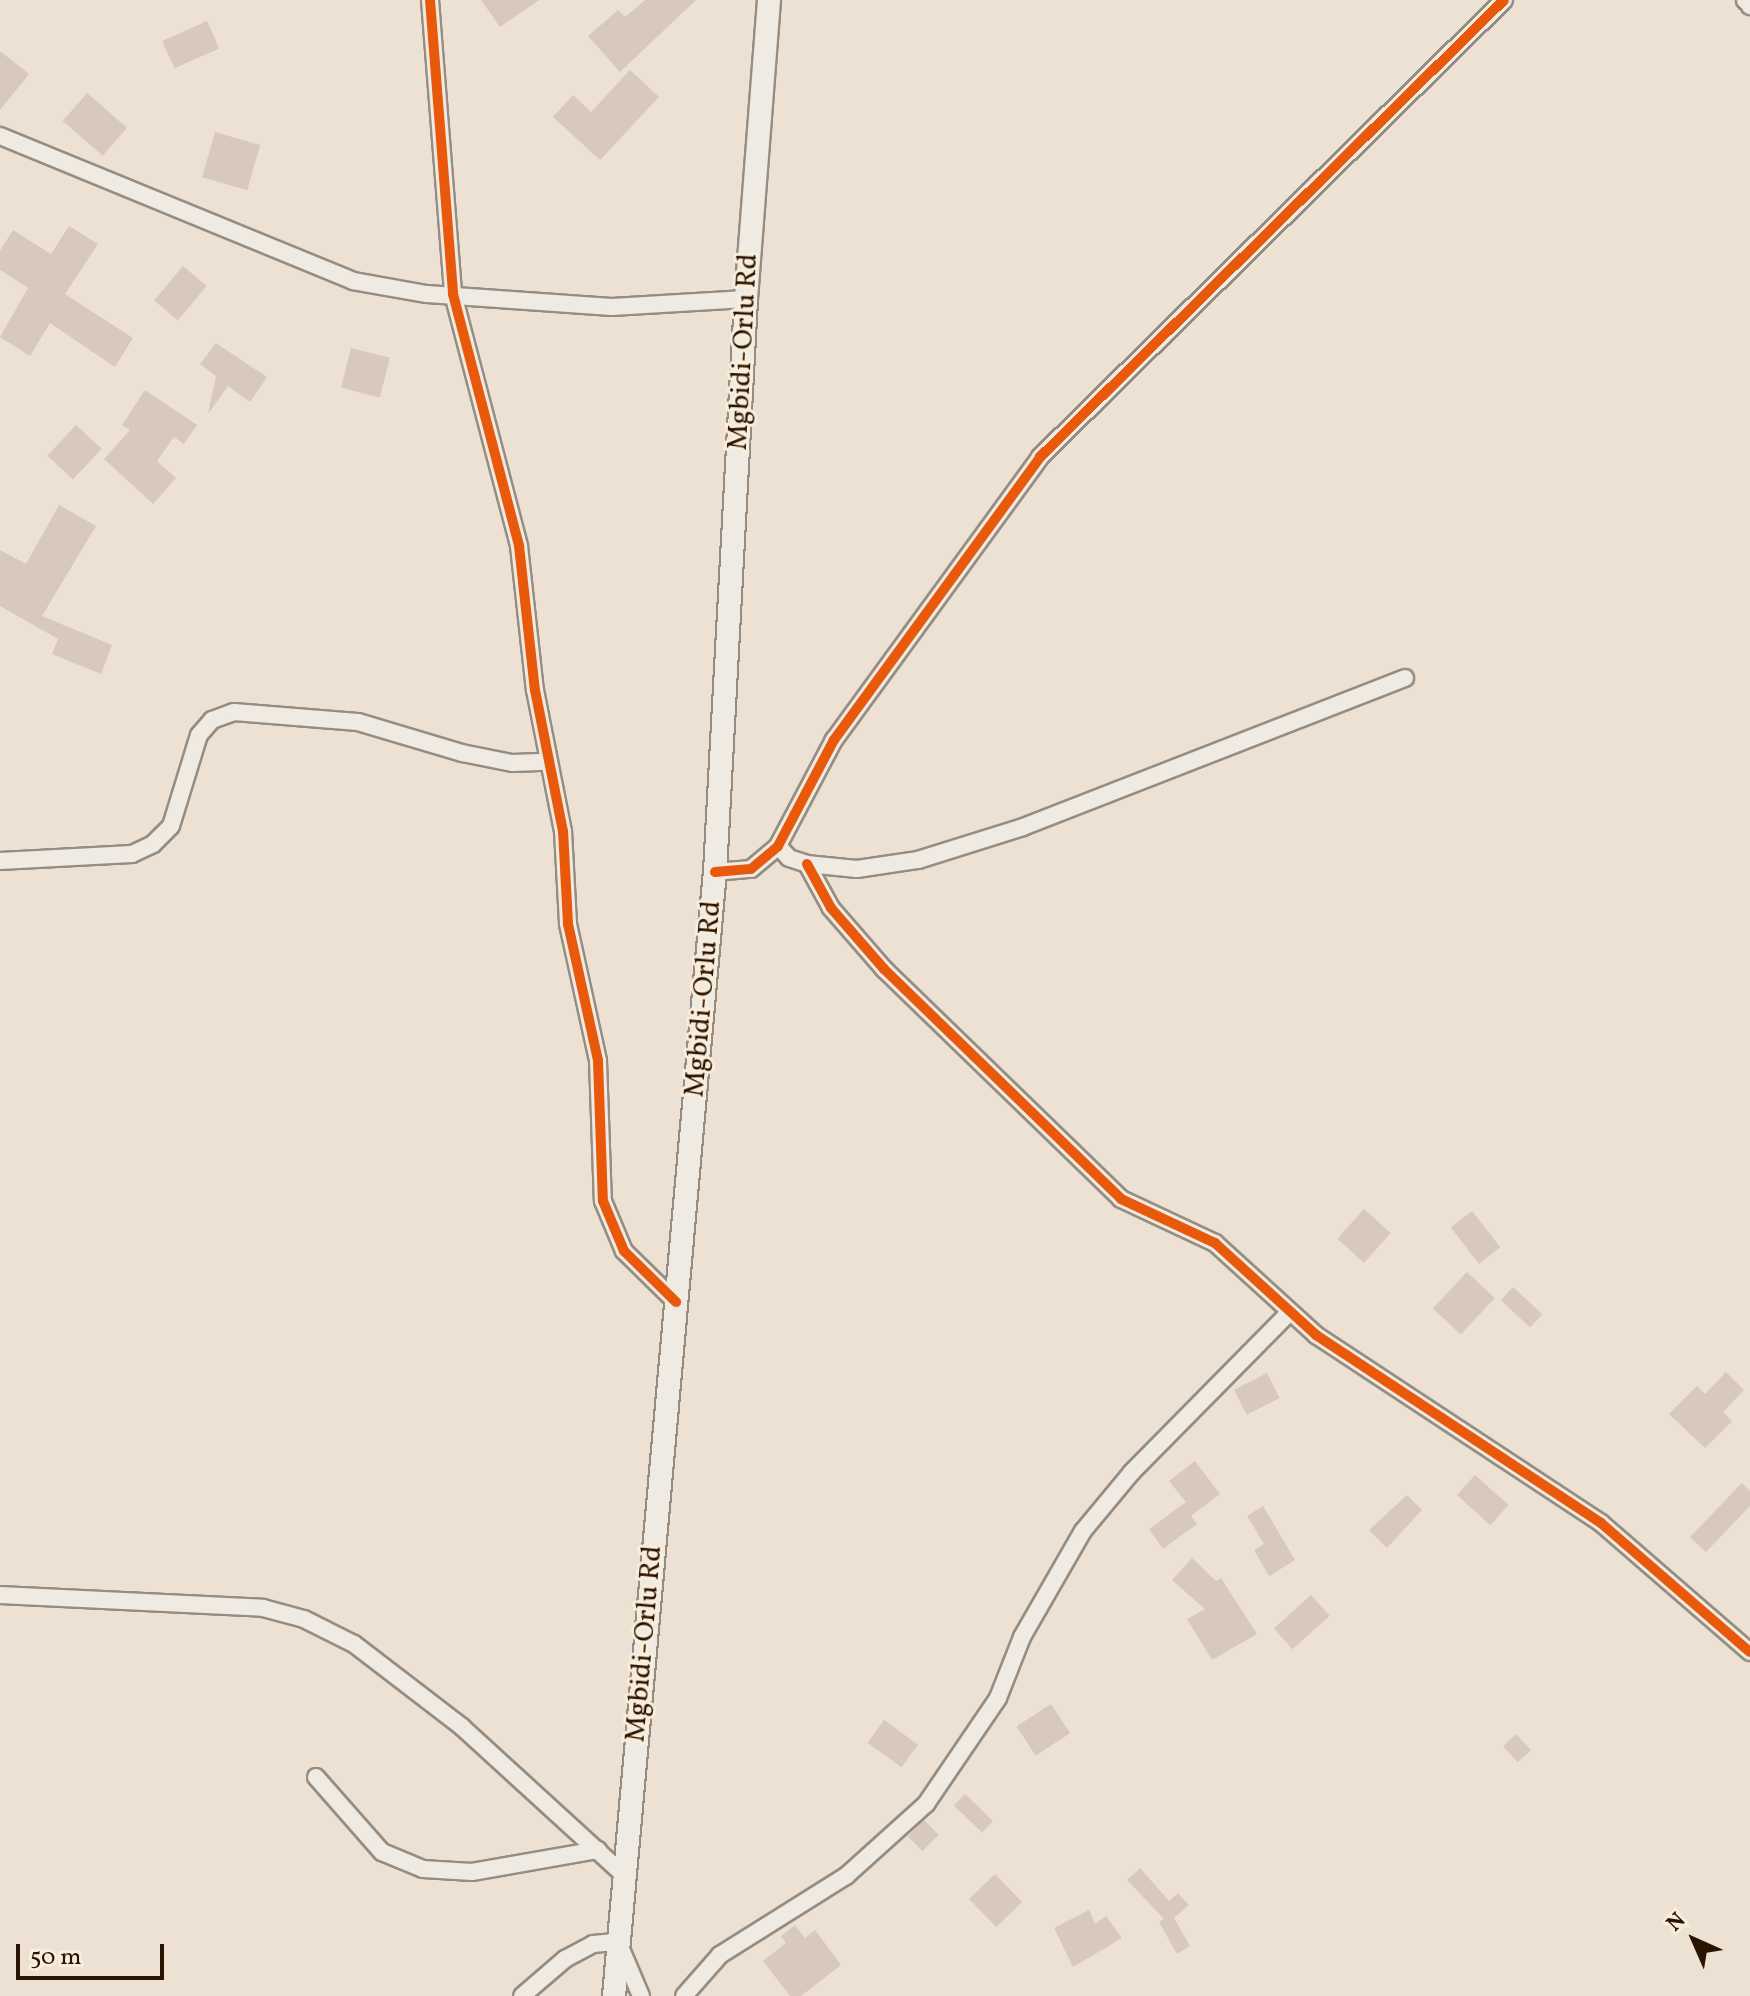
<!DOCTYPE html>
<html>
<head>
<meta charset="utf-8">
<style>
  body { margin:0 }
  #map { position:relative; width:1750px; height:1996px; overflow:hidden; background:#ece1d2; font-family:Vollkorn,serif }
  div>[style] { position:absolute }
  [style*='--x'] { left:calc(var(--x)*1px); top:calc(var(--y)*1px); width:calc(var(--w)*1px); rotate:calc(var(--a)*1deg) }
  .building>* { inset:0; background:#d8c9bf; transform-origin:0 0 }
  .roads { filter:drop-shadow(2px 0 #968d82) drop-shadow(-2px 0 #968d82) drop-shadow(0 2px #968d82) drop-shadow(0 -2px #968d82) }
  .minor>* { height:16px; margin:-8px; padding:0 8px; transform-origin:8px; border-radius:8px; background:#efeae2 }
  .secondary>* { height:22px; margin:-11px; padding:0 11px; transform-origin:11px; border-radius:11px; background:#efeae2 }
  .cycleway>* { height:10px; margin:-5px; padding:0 5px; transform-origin:5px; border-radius:5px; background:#e8590c }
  span { translate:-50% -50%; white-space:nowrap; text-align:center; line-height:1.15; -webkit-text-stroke:6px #f9eddb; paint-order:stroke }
  .street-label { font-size:28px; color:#2b1301 }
  .north { position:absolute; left:1654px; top:1900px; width:80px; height:80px; -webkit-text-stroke:6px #f9eddb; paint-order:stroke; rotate:315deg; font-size:22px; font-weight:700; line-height:32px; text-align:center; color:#2b1301 }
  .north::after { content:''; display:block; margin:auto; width:28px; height:36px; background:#2b1301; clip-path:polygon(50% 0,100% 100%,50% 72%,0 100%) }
  .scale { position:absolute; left:16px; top:1944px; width:148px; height:36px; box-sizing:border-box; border:4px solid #2b1301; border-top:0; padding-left:10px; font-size:24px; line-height:28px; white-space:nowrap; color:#2b1301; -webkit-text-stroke:6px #f9eddb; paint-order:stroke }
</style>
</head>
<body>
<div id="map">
  <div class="building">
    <div style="clip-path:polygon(481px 0,539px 0,500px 27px)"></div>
    <div style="clip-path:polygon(645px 0,696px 0,620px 72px,588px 36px,618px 10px,625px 17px)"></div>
    <div style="left:207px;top:21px;width:30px;height:49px;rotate:66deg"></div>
    <div style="clip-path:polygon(0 51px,29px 74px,0 110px)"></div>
    <div style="clip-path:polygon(630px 70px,659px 97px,600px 160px,553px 117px,573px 95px,591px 112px)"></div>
    <div style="left:87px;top:93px;width:53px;height:37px;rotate:41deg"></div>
    <div style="left:215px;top:132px;width:47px;height:47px;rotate:16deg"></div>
    <div style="clip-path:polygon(69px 226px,98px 244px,65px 294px,133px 338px,115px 367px,50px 323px,30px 356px,0 337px,28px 288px,0 270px,0 251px,13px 230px,51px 254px)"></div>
    <div style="left:183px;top:266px;width:31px;height:45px;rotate:40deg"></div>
    <div style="clip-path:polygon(216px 343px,267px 377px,250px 402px,228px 386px,208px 414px,216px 376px,200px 364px)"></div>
    <div style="left:351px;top:348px;width:40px;height:41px;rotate:14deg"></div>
    <div style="clip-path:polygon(145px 390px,197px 425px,184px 444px,174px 437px,157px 461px,176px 478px,153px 504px,104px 459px,130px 430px,122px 425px)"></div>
    <div style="left:76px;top:425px;width:35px;height:42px;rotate:43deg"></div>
    <div style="clip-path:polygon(59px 505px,96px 526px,42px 616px,112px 645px,101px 674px,52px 654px,58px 639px,0 606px,0 550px,26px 564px)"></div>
    <div style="left:1364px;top:1209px;width:36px;height:40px;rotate:42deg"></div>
    <div style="left:1472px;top:1211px;width:46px;height:27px;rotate:52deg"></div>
    <div style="left:1467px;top:1272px;width:38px;height:50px;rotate:43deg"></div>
    <div style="left:1513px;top:1287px;width:40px;height:18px;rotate:43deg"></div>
    <div style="clip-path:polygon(1726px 1372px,1744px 1390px,1723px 1412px,1732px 1421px,1705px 1448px,1669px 1414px,1697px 1386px,1705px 1394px)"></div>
    <div style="left:1267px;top:1373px;width:28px;height:37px;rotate:63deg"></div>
    <div style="clip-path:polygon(1195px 1461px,1220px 1494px,1191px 1516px,1197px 1524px,1163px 1549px,1149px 1529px,1186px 1502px,1169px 1481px)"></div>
    <div style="left:1475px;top:1475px;width:45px;height:27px;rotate:42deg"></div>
    <div style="clip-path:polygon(1742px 1483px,1750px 1491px,1750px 1506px,1706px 1552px,1690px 1537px)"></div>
    <div style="clip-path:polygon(1407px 1495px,1422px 1510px,1387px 1548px,1369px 1530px)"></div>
    <div style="clip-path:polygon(1263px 1506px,1295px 1560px,1269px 1576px,1254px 1550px,1264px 1544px,1247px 1516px)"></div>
    <div style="clip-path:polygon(1192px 1558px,1216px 1581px,1221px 1578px,1257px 1634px,1212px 1660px,1187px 1619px,1205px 1609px,1172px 1580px)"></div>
    <div style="left:1311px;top:1595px;width:28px;height:50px;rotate:48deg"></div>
    <div style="left:1051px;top:1704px;width:35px;height:41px;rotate:57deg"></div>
    <div style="left:884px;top:1720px;width:42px;height:28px;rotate:36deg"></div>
    <div style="left:1516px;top:1734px;width:22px;height:18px;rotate:47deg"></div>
    <div style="left:965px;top:1794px;width:39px;height:16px;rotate:44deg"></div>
    <div style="left:924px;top:1820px;width:21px;height:23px;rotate:45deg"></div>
    <div style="clip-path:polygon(1140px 1868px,1169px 1901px,1178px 1893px,1189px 1905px,1174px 1918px,1190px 1946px,1177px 1954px,1159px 1922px,1164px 1919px,1127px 1880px)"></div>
    <div style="left:995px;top:1874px;width:39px;height:36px;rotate:46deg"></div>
    <div style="clip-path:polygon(1089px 1910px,1095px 1924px,1106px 1916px,1122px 1938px,1073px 1967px,1054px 1928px)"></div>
    <div style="clip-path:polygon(795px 1925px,805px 1938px,815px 1930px,841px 1965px,801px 1996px,790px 1996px,763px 1961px,786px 1943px,781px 1936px)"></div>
  </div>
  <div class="roads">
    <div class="minor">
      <div style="--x:430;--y:0;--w:295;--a:85.5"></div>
      <div style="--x:453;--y:294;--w:260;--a:75.3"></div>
      <div style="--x:519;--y:546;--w:145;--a:83.7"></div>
      <div style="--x:535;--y:690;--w:144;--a:78.8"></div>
      <div style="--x:563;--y:831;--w:93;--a:86.9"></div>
      <div style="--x:568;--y:924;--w:140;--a:77.6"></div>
      <div style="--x:598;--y:1061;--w:140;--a:88"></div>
      <div style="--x:603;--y:1201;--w:54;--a:67.2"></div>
      <div style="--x:624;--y:1251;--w:73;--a:44.4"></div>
      <div style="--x:1745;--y:0;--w:8;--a:50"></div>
      <div style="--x:0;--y:136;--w:382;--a:22.3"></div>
      <div style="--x:353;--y:281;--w:75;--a:10"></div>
      <div style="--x:427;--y:294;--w:185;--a:4"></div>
      <div style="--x:612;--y:307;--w:134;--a:-3.4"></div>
      <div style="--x:778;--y:846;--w:16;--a:47"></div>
      <div style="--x:789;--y:858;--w:19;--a:18"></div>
      <div style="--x:807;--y:864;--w:50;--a:5.7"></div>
      <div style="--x:857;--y:869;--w:62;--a:-8.4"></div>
      <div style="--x:918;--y:860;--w:110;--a:-17.4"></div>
      <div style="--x:1023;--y:827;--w:410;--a:-21.3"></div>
      <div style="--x:0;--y:861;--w:132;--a:-3"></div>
      <div style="--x:132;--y:854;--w:23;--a:-25"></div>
      <div style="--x:153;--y:844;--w:25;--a:-45"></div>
      <div style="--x:171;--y:826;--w:95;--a:-72.9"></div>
      <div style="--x:199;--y:735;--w:20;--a:-49"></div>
      <div style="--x:212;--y:720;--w:23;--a:-20"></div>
      <div style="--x:234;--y:712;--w:124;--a:4.6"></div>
      <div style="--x:358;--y:722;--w:109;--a:16.6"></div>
      <div style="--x:462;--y:753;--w:51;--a:11.3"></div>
      <div style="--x:512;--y:763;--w:35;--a:-2"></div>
      <div style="--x:807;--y:864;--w:50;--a:61.4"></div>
      <div style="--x:831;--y:908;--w:81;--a:49"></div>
      <div style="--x:884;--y:969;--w:330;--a:44.1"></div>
      <div style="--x:1121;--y:1199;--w:104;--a:25.1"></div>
      <div style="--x:1215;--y:1243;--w:137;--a:42.3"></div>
      <div style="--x:1316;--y:1335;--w:341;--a:33.4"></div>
      <div style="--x:1601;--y:1523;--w:197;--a:40.9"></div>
      <div style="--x:715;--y:872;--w:36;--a:-5"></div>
      <div style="--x:751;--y:869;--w:35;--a:-40"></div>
      <div style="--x:778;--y:846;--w:120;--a:-62.2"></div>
      <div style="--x:834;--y:740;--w:350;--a:-53.9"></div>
      <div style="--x:1040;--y:457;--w:651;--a:-44.56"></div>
      <div style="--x:0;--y:1595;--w:263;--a:2.8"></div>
      <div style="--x:263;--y:1608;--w:42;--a:15"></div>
      <div style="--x:304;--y:1619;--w:56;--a:26.6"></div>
      <div style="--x:354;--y:1644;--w:136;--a:37.5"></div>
      <div style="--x:462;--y:1727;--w:219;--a:42.4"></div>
      <div style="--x:316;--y:1777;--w:100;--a:48.7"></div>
      <div style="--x:382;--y:1852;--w:44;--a:22.5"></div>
      <div style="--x:423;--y:1869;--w:49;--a:3.5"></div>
      <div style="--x:472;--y:1872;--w:128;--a:-9.9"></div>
      <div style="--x:522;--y:1996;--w:57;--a:-40.7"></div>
      <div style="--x:565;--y:1959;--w:32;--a:-28"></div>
      <div style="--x:593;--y:1944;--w:25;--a:-5"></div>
      <div style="--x:618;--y:1942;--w:59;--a:66.9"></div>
      <div style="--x:684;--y:1996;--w:55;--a:-48.7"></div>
      <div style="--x:720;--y:1955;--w:149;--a:-32.1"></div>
      <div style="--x:846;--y:1876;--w:108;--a:-42"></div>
      <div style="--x:926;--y:1804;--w:128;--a:-55.8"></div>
      <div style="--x:998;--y:1698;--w:66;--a:-68.5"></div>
      <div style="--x:1022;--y:1637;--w:122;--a:-60.1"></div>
      <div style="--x:1083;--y:1531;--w:77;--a:-50.3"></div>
      <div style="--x:1132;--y:1472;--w:223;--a:-45.4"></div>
    </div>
    <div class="secondary">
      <div style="--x:614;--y:1996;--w:1129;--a:-84.87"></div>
      <div style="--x:715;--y:872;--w:574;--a:-86.9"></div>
      <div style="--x:746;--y:299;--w:300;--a:-85.6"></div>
    </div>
  </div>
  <div class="cycleway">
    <div style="--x:430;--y:0;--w:295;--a:85.5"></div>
    <div style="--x:453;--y:294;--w:260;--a:75.3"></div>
    <div style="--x:519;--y:546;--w:145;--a:83.7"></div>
    <div style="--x:535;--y:690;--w:144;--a:78.8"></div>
    <div style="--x:563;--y:831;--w:93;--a:86.9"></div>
    <div style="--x:568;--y:924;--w:140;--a:77.6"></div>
    <div style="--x:598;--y:1061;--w:140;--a:88"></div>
    <div style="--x:603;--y:1201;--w:54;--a:67.2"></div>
    <div style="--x:624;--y:1251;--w:73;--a:44.4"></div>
    <div style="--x:807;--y:864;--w:50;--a:61.4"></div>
    <div style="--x:831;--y:908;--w:81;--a:49"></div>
    <div style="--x:884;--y:969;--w:330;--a:44.1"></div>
    <div style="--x:1121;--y:1199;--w:104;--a:25.1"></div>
    <div style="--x:1215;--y:1243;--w:137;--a:42.3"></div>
    <div style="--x:1316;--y:1335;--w:341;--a:33.4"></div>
    <div style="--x:1601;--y:1523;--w:197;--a:40.9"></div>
    <div style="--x:715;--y:872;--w:36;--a:-5"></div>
    <div style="--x:751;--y:869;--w:35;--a:-40"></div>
    <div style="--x:778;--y:846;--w:120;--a:-62.2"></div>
    <div style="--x:834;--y:740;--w:350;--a:-53.9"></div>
    <div style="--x:1040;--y:457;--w:651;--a:-44.56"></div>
  </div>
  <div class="street-label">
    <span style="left:744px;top:352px;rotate:-87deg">Mgbidi-Orlu Rd</span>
    <span style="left:704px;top:999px;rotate:-85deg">Mgbidi-Orlu Rd</span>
    <span style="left:645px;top:1644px;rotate:-85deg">Mgbidi-Orlu Rd</span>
  </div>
  <div class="north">N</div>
  <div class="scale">50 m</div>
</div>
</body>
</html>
